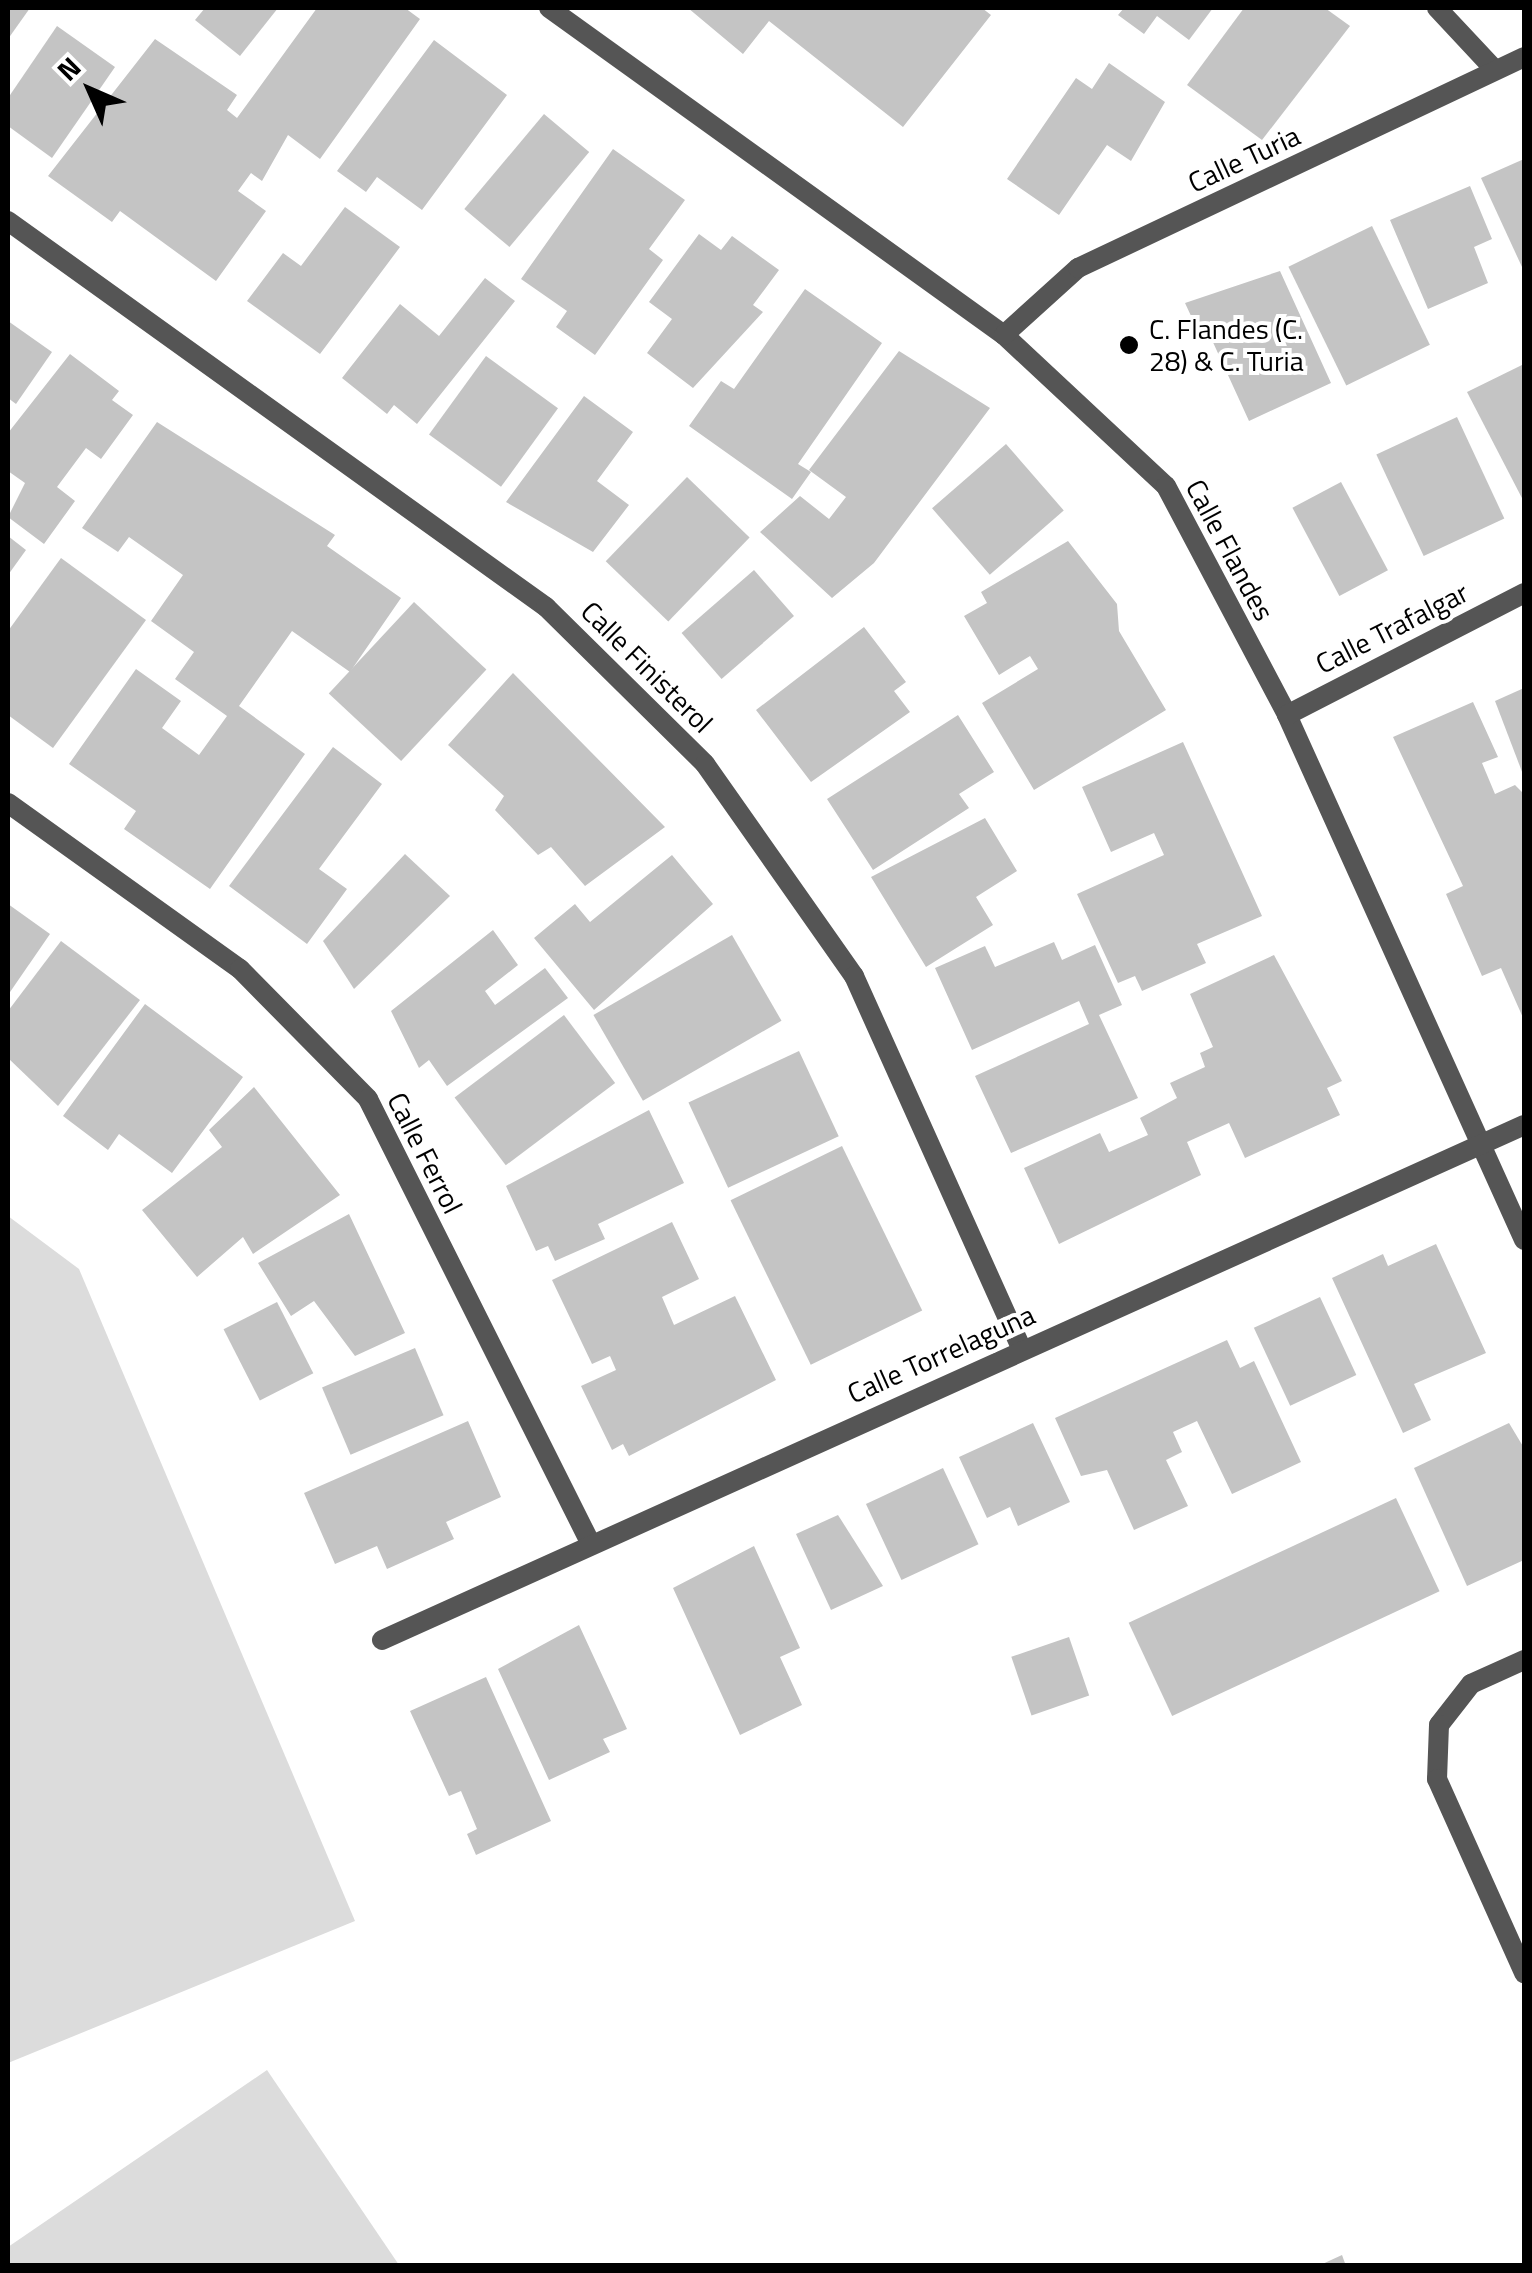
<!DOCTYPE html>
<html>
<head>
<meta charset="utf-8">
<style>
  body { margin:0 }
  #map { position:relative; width:1532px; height:2273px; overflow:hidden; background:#fff; font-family:"Titillium Web",sans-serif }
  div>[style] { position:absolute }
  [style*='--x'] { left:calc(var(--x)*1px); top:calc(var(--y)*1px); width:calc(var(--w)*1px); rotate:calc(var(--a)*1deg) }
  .green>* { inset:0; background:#dcdcdc }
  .building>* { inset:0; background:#c4c4c4; transform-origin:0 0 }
  .service>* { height:20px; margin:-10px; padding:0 10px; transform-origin:10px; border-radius:10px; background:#555 }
  .minor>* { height:20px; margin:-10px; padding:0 10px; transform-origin:10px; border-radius:10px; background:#555 }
  .dots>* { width:28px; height:28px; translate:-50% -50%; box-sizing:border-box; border:5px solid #fff; border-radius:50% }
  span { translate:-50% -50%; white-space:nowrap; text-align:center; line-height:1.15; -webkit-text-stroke:8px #fff; paint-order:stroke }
  .street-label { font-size:28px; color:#000 }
  .poi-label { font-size:28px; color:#000 }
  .left { translate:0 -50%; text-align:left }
  .frame { position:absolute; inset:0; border:10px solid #000; pointer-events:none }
  .north { position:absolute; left:40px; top:40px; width:100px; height:100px; -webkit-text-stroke:8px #fff; paint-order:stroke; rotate:315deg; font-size:28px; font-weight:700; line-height:40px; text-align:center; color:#000 }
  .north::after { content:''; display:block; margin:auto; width:35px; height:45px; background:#000; clip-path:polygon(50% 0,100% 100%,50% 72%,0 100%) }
</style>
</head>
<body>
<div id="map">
  <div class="green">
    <div style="clip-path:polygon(8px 1216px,79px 1269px,355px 1921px,8px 2063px)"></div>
    <div style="clip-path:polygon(267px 2070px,399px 2265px,8px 2265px,8px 2247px)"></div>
  </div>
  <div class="building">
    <div style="clip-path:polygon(8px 8px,30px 8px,8px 39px)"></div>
    <div style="clip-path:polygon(205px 8px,278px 8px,240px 56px,195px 20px)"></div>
    <div style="clip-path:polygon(317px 8px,405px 8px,420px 19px,320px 159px,288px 135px,262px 181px,251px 173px,238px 191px,266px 211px,216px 281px,120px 211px,112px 222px,48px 176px,155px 39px,237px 95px,227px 110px,237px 118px)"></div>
    <div style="clip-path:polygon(688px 8px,982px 8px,991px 15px,903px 127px,769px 21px,743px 54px)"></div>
    <div style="clip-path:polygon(1124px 8px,1213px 8px,1189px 40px,1157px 16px,1144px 34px,1118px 15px)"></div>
    <div style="clip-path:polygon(1244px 8px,1325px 8px,1350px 26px,1262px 140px,1187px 85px)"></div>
    <div style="clip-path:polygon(57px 26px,115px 67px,52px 158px,8px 126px,8px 98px)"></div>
    <div style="clip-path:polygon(434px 40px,507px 95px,422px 210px,377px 177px,366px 192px,337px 171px)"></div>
    <div style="clip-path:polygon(1109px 63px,1165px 102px,1131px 161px,1107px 145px,1059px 215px,1007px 179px,1076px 78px,1092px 89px)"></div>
    <div style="left:544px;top:114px;width:59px;height:124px;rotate:40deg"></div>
    <div style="clip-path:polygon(613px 149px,685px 200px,649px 249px,663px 260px,595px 355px,556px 327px,567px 311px,521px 279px)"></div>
    <div style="clip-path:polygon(1524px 159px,1524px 266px,1522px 267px,1481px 178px)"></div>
    <div style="clip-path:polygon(1470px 186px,1492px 239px,1474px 247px,1488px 283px,1428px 309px,1390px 220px)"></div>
    <div style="clip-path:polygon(345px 207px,400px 247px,320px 354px,247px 301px,283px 253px,301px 266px)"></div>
    <div style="left:1372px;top:226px;width:132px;height:93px;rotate:64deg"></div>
    <div style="clip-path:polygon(699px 234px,721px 250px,732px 236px,779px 270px,753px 305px,763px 312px,693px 388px,647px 353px,672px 319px,649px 302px)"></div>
    <div style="clip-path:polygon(1280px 271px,1331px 383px,1249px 421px,1206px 327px,1198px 331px,1185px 303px)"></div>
    <div style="clip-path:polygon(485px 278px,515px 301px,417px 424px,394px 405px,387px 414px,342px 378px,400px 304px,439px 336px)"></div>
    <div style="clip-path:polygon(805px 289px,882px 343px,798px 464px,811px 472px,792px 499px,689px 426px,721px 381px,734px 389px)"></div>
    <div style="clip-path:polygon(8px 321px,52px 352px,16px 404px,8px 398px)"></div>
    <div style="clip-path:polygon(899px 351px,990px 408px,874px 563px,832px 598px,760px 532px,800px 496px,829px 519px,846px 497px,809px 470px)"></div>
    <div style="clip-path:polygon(70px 354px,119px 391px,112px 400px,133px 415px,101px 459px,86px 448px,57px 487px,75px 501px,44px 544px,8px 517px,25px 483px,8px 471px,8px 433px)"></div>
    <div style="left:486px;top:356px;width:89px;height:97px;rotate:36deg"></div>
    <div style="clip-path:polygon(1524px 364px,1524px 502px,1467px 392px)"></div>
    <div style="clip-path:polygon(584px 396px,633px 432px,597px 481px,629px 505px,593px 552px,506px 502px)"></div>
    <div style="left:1457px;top:417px;width:112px;height:89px;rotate:65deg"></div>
    <div style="clip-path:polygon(157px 422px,335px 535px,327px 546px,401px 598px,350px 672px,292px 631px,239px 706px,305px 754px,210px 889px,124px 829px,136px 811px,69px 764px,136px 669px,181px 701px,162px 728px,199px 755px,227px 716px,175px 679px,194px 652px,151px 621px,183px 575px,129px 537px,118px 552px,82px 528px)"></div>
    <div style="left:1006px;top:444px;width:88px;height:98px;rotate:49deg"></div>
    <div style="left:687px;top:477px;width:87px;height:117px;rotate:44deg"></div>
    <div style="left:1341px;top:482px;width:100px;height:55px;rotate:62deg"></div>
    <div style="clip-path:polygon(8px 536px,26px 550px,8px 575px)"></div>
    <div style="clip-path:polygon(1068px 541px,1117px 604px,1119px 631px,1166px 710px,1034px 790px,982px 703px,1038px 669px,1030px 656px,999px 675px,964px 616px,987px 603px,981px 592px)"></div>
    <div style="clip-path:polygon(61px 558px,146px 620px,53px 748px,8px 715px,8px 631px)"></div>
    <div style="left:754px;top:570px;width:61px;height:96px;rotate:49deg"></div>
    <div style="left:414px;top:602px;width:99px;height:125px;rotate:43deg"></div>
    <div style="clip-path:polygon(864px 627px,906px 682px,894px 691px,910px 712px,811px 782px,756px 710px)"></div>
    <div style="clip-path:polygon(513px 673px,665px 827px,585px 886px,551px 847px,538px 855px,495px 810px,504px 796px,448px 745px)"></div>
    <div style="clip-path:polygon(1524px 688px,1524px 777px,1495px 701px)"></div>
    <div style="clip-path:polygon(1473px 702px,1498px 757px,1482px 763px,1495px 794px,1515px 785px,1524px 794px,1524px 1020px,1501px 968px,1482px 976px,1446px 894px,1463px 886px,1393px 737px)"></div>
    <div style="clip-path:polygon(958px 715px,994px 772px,959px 794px,969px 808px,873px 870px,827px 799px)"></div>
    <div style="clip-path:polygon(1183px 742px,1262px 916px,1197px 944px,1206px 963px,1142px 991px,1135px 976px,1118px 983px,1077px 894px,1164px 855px,1154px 833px,1111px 852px,1082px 787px)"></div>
    <div style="clip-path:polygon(333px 747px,382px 784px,319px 869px,347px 889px,307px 944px,229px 886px)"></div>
    <div style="clip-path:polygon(985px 818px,1017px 871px,976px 897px,993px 925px,926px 967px,871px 877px)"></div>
    <div style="clip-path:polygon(405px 854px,450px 896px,354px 989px,323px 941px)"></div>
    <div style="clip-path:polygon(672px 855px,713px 904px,594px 1010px,534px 938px,575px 904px,590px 922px)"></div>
    <div style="clip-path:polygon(8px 904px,50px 934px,8px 995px)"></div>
    <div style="clip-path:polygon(493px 930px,518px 965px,485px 991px,495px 1005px,545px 968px,568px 998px,447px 1086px,429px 1060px,419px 1068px,391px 1011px)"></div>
    <div style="left:732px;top:935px;width:99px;height:160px;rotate:60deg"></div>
    <div style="clip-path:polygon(61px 941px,140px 1000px,58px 1106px,8px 1058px,8px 1011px)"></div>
    <div style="clip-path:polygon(1054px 942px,1062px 960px,1095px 945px,1122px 1005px,1099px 1015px,1138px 1098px,1011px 1153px,975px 1076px,1089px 1024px,1079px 1001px,972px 1050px,935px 968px,985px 946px,995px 967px)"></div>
    <div style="clip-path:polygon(1274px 955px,1342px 1081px,1327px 1088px,1340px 1115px,1245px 1158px,1229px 1123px,1187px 1142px,1201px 1175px,1059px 1244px,1024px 1168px,1100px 1133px,1109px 1152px,1148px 1135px,1140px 1118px,1177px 1098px,1170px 1083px,1205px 1067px,1200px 1053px,1213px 1047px,1190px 994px)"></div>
    <div style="clip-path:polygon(145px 1004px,243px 1077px,172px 1173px,119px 1134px,108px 1150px,63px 1116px)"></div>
    <div style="left:564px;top:1015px;width:85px;height:137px;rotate:53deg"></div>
    <div style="left:799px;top:1051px;width:94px;height:122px;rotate:65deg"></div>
    <div style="clip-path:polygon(254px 1087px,340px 1195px,253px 1254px,243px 1237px,197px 1277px,142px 1210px,222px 1147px,209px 1130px)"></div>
    <div style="clip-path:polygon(649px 1110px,684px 1183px,598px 1224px,605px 1239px,555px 1261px,548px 1246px,536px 1251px,506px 1186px)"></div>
    <div style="left:842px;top:1146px;width:183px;height:124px;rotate:64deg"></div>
    <div style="clip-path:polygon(349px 1214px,405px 1333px,355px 1356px,314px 1301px,291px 1316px,258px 1263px)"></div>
    <div style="clip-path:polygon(672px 1222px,699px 1279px,662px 1297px,674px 1325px,735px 1296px,776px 1380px,629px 1456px,623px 1444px,612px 1450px,581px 1386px,616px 1370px,610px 1356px,592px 1364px,552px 1280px)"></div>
    <div style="clip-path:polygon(1436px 1244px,1486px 1353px,1414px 1384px,1431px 1420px,1403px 1433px,1332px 1278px,1383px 1254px,1388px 1266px)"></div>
    <div style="left:1320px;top:1297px;width:86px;height:73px;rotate:65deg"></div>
    <div style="left:277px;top:1302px;width:80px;height:60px;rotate:63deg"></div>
    <div style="clip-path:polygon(1227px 1340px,1240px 1368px,1254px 1361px,1301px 1462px,1232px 1494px,1197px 1421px,1173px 1432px,1182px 1452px,1166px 1460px,1188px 1506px,1134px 1530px,1107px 1470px,1081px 1476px,1055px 1418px)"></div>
    <div style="left:415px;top:1348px;width:73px;height:101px;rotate:67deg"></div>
    <div style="clip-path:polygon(468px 1421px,501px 1497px,446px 1522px,454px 1539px,387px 1569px,377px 1546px,335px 1564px,304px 1493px)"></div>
    <div style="clip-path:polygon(1033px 1423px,1070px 1502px,1018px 1526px,1010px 1507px,987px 1518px,959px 1457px)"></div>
    <div style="clip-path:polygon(1509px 1423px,1524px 1448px,1524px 1560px,1467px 1586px,1414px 1468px)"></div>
    <div style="left:943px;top:1468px;width:84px;height:85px;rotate:65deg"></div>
    <div style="left:1396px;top:1498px;width:103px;height:295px;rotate:65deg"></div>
    <div style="clip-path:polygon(838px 1515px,883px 1586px,831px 1610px,796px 1534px)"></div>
    <div style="clip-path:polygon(754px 1546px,800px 1648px,780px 1657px,802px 1705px,740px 1735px,673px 1588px)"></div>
    <div style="clip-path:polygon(579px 1625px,627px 1729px,603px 1739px,610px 1752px,549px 1780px,498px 1669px)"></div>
    <div style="left:1069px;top:1637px;width:62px;height:61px;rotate:71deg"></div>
    <div style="clip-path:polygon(486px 1677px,551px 1821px,476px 1855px,467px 1834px,477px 1829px,461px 1791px,449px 1796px,410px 1711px)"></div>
    <div style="clip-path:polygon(1342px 2255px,1346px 2266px,1318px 2266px)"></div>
  </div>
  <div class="service">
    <div style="--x:1524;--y:1660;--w:58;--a:155.6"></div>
    <div style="--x:1471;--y:1684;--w:52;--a:128"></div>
    <div style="--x:1439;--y:1725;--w:54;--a:92.1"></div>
    <div style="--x:1437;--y:1779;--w:213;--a:65.8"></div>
  </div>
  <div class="minor">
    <div style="--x:549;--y:8;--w:560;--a:35.7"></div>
    <div style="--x:1004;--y:335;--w:221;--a:43"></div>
    <div style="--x:1166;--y:486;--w:259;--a:62.1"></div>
    <div style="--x:1287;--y:715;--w:576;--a:65.7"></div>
    <div style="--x:1437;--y:8;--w:85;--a:46.9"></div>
    <div style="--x:8;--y:221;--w:662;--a:35.66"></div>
    <div style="--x:546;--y:607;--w:223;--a:44.6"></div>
    <div style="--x:705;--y:764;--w:259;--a:54.9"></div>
    <div style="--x:854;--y:976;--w:408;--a:65.8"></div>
    <div style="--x:1004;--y:335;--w:100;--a:-42.2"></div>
    <div style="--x:1078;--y:268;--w:493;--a:-25.3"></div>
    <div style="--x:1287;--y:715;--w:267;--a:-27.2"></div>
    <div style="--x:8;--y:803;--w:285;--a:35.6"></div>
    <div style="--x:240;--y:969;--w:182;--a:45.4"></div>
    <div style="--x:368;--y:1099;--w:496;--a:63.4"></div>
    <div style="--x:382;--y:1640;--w:1253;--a:-24.27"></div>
  </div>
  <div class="dots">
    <div style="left:1129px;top:345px;background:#000"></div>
  </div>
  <div class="street-label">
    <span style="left:1244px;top:159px;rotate:-25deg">Calle Turia</span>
    <span style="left:1230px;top:550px;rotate:62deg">Calle Flandes</span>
    <span style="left:1392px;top:628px;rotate:-27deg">Calle Trafalgar</span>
    <span style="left:647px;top:667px;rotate:45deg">Calle Finisterol</span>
    <span style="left:425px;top:1153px;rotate:63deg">Calle Ferrol</span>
    <span style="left:941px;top:1354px;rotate:-24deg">Calle Torrelaguna</span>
  </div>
  <div class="poi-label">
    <span class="left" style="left:1149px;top:345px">C. Flandes (C.<br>28) &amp; C. Turia</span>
  </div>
  <div class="frame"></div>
  <div class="north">N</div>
</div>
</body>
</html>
